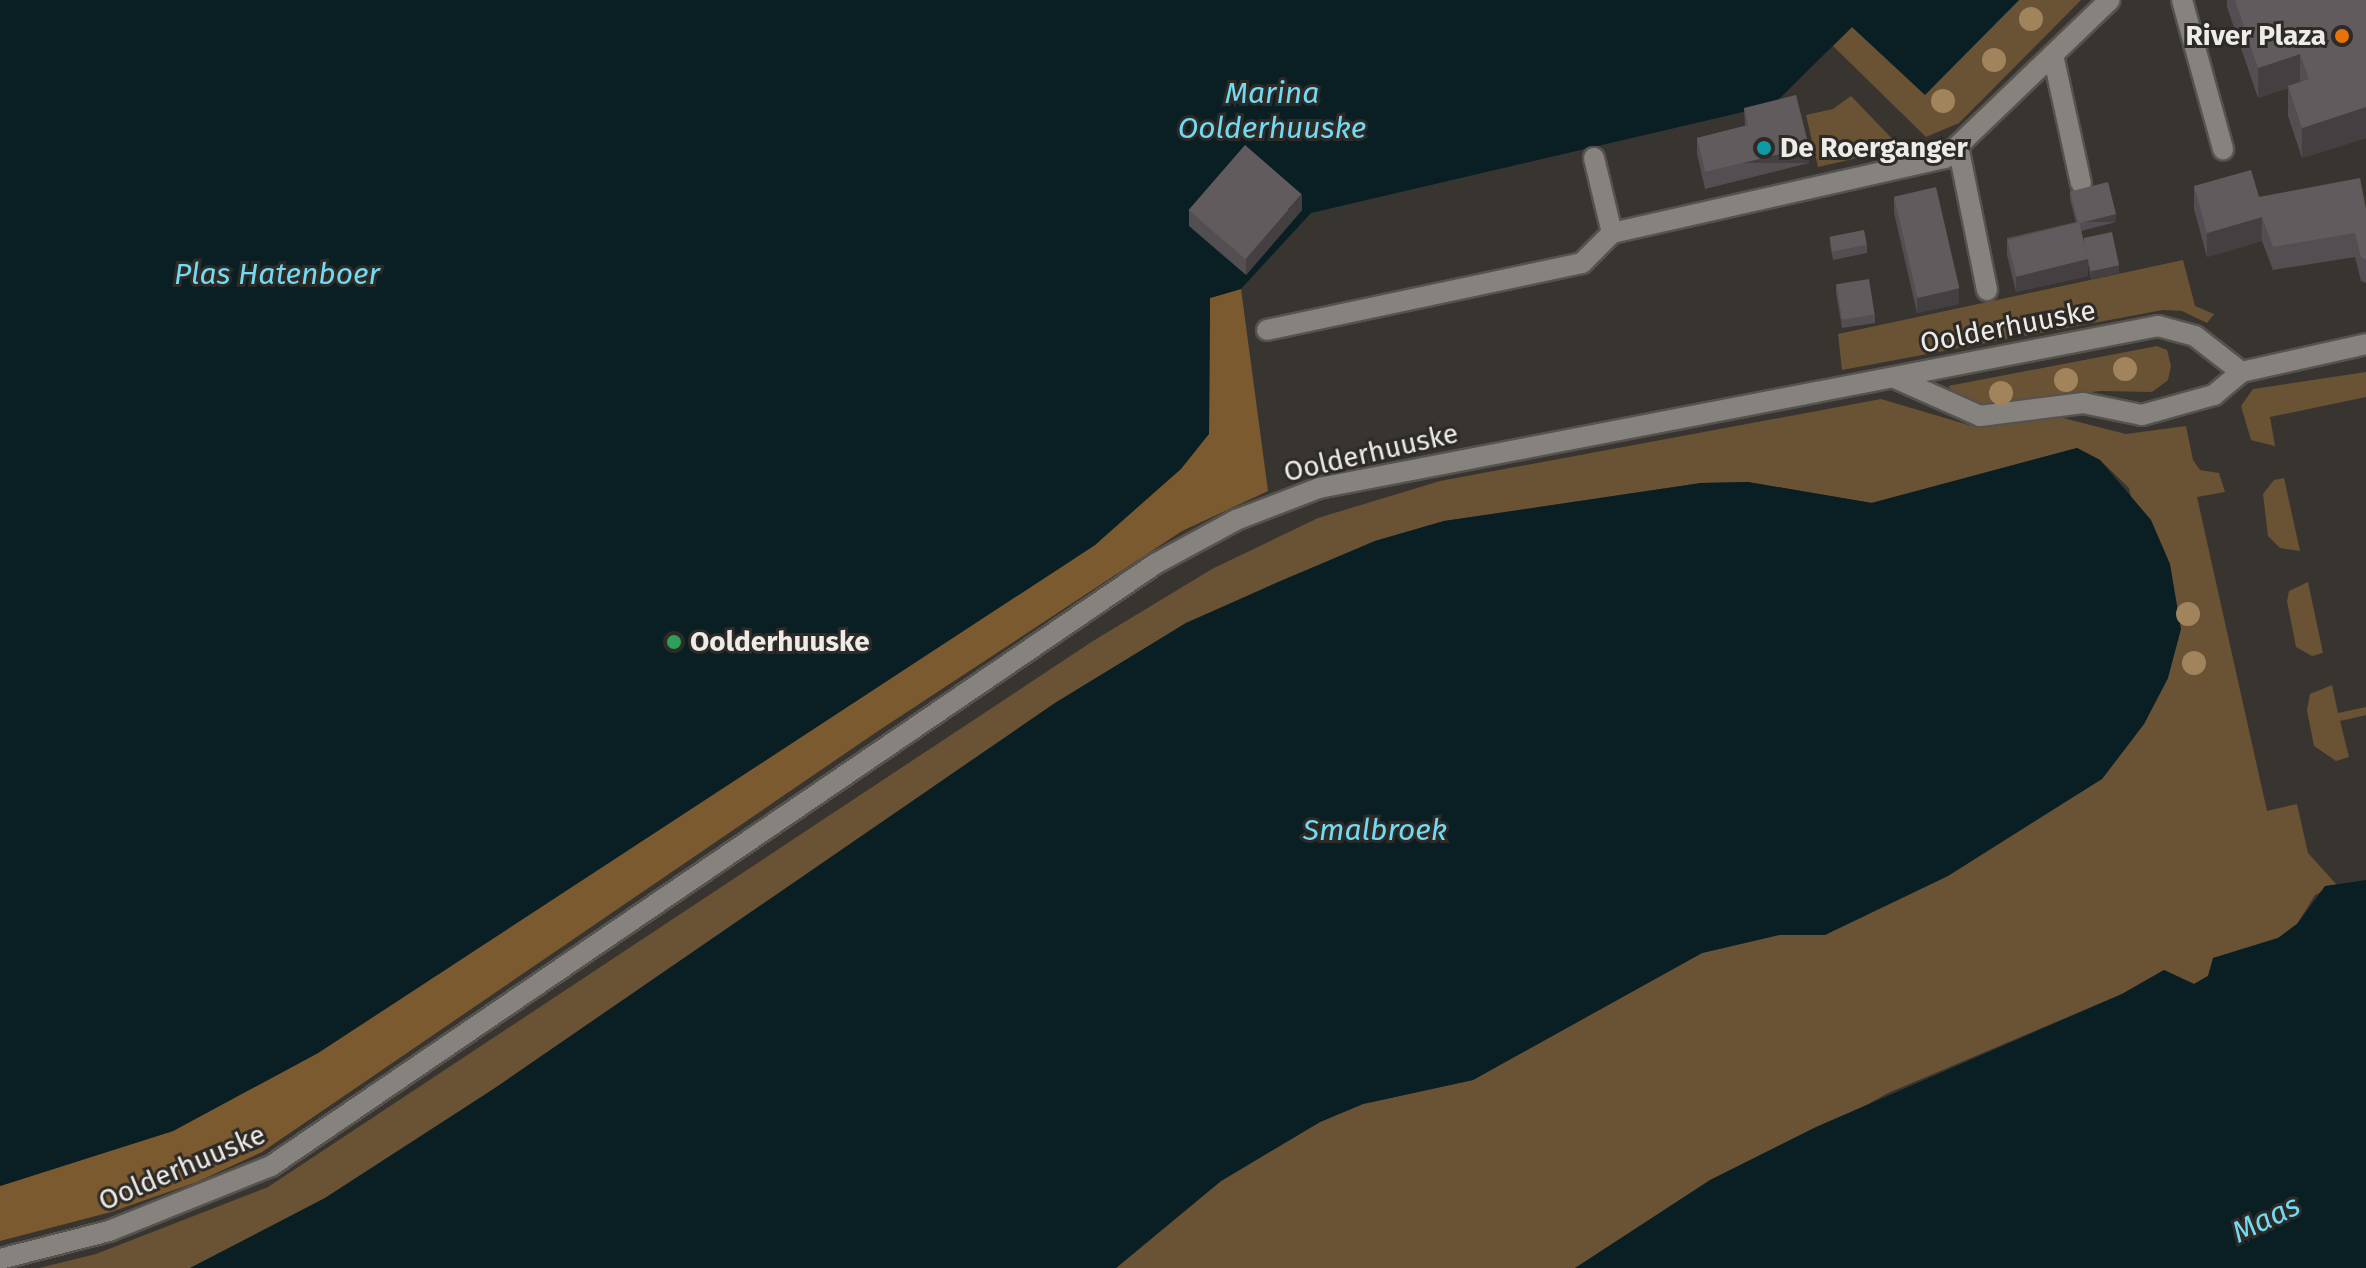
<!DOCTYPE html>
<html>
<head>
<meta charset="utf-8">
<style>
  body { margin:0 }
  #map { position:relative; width:2366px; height:1268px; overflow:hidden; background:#383531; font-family:"Fira Sans",sans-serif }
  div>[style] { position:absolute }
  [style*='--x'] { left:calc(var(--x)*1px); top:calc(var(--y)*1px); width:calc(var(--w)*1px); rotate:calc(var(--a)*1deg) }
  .green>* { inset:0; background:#6a5234 }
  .forest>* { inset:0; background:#7b5a2f }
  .water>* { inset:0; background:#091f24 }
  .roads { filter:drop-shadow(2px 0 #56534f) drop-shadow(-2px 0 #56534f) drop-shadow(0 2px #56534f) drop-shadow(0 -2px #56534f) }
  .lane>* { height:20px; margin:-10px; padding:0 10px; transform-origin:10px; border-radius:10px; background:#86827e }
  .street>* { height:20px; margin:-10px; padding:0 10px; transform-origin:10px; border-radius:10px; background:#86827e }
  .trees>* { width:24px; height:24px; margin:-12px; border-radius:50%; background:#a1835c }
  .wall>* { inset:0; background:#534e51 }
  .shaded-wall>* { inset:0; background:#444042; transform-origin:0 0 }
  .building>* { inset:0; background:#615b5e; transform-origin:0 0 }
  .dots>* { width:22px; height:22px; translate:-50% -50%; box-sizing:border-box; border:4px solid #2e2b27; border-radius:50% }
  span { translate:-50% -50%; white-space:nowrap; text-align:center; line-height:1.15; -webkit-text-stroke:6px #2e2b27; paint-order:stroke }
  .poi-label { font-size:28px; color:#eeece9; font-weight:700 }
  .right { translate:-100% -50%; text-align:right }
  .left { translate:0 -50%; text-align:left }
  .street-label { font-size:28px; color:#eeece9 }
  .water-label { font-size:30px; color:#72dbf4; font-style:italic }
</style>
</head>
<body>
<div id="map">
  <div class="green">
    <div style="clip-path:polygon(2019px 0,2081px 0,1959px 123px,1926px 137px,1833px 46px,1852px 27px,1925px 94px)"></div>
    <div style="clip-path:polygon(1851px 96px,1901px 148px,1818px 167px,1806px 115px,1833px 109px)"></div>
    <div style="clip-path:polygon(2183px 260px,2195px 306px,2214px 314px,2207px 323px,2182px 311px,2163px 310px,1842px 370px,1838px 334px)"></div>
    <div style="clip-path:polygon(2157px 346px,2167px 350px,2171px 366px,2168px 380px,2152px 392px,2100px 391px,1988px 405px,1961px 399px,1948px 386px)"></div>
    <div style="clip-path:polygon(2366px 372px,2366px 397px,2270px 417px,2275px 446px,2251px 440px,2241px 406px,2253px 389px)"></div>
    <div style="clip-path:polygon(1881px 399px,1979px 428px,2055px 416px,2126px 434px,2186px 426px,2193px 460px,2200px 470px,2219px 473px,2225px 492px,2197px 497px,2267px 811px,2297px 804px,2308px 853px,2337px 885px,2315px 895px,2297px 924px,2278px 938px,2214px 958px,2208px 976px,2194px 984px,2164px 970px,2122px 994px,1888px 1093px,1575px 1268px,1116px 1268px,1221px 1181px,1320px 1122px,1363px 1104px,1473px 1080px,1702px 953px,1779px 935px,1825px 935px,2102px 779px,2144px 724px,2168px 678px,2129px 488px,2100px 460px,2077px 448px,1871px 503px,1748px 482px,1701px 483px,1444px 521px,1375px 541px,1186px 623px,1055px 703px,492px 1090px,325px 1198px,220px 1255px,190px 1268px,39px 1268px,96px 1254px,268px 1187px,1093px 641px,1212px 569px,1318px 518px,1440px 481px)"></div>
    <div style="clip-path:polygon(2284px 478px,2300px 551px,2280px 548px,2268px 536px,2263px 494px,2274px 480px)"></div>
    <div style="clip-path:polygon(2308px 582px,2323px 653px,2312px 656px,2296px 647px,2287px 601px,2289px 591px)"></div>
    <div style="clip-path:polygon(2332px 685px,2338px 713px,2366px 707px,2366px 715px,2340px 721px,2349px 757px,2336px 761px,2314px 746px,2307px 710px,2310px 694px)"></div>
  </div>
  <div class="forest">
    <div style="clip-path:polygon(1241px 289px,1268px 491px,1182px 531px,878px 731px,262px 1152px,197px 1182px,111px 1212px,0 1241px,0 1186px,173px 1131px,318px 1053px,1095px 545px,1209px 434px,1210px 298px)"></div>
  </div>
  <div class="water">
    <div style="clip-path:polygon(0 0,2019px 0,1925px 95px,1852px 27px,1773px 105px,1311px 213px,1241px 289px,1210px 298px,1209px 434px,1181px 469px,1095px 545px,318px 1053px,173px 1131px,0 1186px)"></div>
    <div style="clip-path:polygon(2077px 448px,2100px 460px,2151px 520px,2170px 564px,2181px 629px,2168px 678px,2144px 724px,2102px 779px,1948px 876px,1825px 935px,1779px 935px,1702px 953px,1473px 1080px,1363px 1104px,1320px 1122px,1221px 1181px,1116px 1268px,190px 1268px,325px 1198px,492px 1090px,1055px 703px,1186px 623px,1278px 582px,1375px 541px,1444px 521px,1701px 483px,1748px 482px,1872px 503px)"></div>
    <div style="clip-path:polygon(2366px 880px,2366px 1268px,1575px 1268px,1710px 1180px,1816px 1127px,2122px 994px,2164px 970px,2194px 984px,2208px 976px,2213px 958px,2278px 938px,2297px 924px,2325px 886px)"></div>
  </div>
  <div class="roads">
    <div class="lane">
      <div style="--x:2182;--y:0;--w:155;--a:74.6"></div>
      <div style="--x:2053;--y:55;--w:131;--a:77.7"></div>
      <div style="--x:1958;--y:146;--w:147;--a:78.6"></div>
      <div style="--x:1594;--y:158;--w:77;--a:76.5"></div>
      <div style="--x:1612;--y:233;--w:341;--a:-12.7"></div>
      <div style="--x:1945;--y:158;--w:228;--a:-43.8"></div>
      <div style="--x:1267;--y:330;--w:322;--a:-12"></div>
      <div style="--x:1582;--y:263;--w:42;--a:-45"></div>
    </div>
    <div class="street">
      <div style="--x:1895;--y:378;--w:93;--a:24.1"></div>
      <div style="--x:1980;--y:416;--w:104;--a:-7.2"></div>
      <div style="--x:2083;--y:403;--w:60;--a:11.5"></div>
      <div style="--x:2142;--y:415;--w:75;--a:-15.5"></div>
      <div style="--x:2214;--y:395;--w:35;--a:-40"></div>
      <div style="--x:0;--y:1259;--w:113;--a:-14.4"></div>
      <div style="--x:109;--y:1231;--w:175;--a:-21.9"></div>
      <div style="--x:271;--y:1166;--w:1070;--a:-34.25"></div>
      <div style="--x:1155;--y:564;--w:92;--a:-28.5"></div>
      <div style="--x:1236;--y:520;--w:89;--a:-21.1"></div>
      <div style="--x:1319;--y:488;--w:854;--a:-10.93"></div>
      <div style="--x:2158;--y:326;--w:38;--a:15"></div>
      <div style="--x:2195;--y:336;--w:58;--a:38"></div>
      <div style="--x:2241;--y:372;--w:128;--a:-12.6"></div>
    </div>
  </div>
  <div class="trees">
    <div style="left:2031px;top:19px"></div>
    <div style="left:1994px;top:60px"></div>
    <div style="left:1943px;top:101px"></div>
    <div style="left:2125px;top:369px"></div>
    <div style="left:2066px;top:380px"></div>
    <div style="left:2001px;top:393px"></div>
    <div style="left:2188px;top:614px"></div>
    <div style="left:2194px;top:663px"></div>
  </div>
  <div class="wall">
    <div style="clip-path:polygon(2227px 0,2366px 0,2366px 138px,2302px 158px,2288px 116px,2288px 88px,2258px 98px,2227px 7px)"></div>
    <div style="clip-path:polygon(1744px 108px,1809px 163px,1705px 189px,1697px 154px,1697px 138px,1745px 126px)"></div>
    <div style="clip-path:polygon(2194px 186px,2259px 197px,2366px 209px,2366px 283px,2361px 281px,2355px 257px,2273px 270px,2262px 241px,2207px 257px,2194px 209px)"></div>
    <div style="clip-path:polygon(2070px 190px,2116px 222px,2081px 231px,2084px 244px,2084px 239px,2119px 273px,2091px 279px,2088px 263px,2088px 276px,2016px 292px,2007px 255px,2007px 238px,2076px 222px,2070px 199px)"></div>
    <div style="clip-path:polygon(1894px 197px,1959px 304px,1917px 313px,1894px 213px)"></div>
    <div style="clip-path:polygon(1189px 210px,1302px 210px,1246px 275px,1189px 226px)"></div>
    <div style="clip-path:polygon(1830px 237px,1867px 245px,1867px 253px,1833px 260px,1830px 245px)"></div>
    <div style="clip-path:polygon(1836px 284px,1875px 315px,1875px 323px,1842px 328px,1836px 293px)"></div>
  </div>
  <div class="shaded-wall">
    <div style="clip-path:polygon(2300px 54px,2300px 84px,2258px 98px,2258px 68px)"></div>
    <div style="clip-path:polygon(2366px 107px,2366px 138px,2302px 158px,2302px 128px)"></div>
    <div style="left:1809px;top:147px;width:16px;height:107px;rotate:90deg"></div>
    <div style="clip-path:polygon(1302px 194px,1302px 210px,1246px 275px,1246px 259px)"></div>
    <div style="left:2116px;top:214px;width:8px;height:39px;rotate:90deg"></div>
    <div style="clip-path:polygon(2262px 217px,2262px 241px,2207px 257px,2207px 233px)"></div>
    <div style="clip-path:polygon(2088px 259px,2088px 276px,2016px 292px,2016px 276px)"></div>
    <div style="clip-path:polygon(2119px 265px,2119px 273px,2091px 279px,2091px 270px)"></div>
    <div style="clip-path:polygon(1959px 288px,1959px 304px,1917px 313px,1917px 297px)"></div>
  </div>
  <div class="building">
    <div style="clip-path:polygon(2235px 0,2366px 0,2366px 107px,2302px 128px,2288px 86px,2309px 79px,2300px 54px,2258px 68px)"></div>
    <div style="clip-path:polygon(1796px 95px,1809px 147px,1705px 172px,1697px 138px,1748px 125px,1744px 108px)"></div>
    <div style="left:1245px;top:145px;width:75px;height:86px;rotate:41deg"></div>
    <div style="clip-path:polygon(2251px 170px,2259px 197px,2360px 178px,2366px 209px,2366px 260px,2361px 257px,2355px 233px,2273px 247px,2262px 217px,2207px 233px,2194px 186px)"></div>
    <div style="left:2108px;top:182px;width:33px;height:39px;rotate:76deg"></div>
    <div style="left:1936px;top:187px;width:104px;height:43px;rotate:77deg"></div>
    <div style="left:2079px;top:222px;width:38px;height:74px;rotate:76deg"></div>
    <div style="left:1864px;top:230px;width:15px;height:35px;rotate:79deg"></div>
    <div style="left:2112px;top:232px;width:34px;height:29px;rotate:78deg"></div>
    <div style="left:1869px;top:279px;width:36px;height:33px;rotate:81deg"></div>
  </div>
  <div class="dots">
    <div style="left:2342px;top:36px;background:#e8710a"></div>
    <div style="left:1764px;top:148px;background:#0f9aa8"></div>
    <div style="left:674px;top:642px;background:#2e9e5b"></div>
  </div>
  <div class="poi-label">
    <span class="right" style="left:2326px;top:36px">River Plaza</span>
    <span class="left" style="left:1780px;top:148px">De Roerganger</span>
    <span class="left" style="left:690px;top:642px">Oolderhuuske</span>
  </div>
  <div class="street-label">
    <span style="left:2008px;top:327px;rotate:-11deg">Oolderhuuske</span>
    <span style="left:1371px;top:453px;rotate:-13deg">Oolderhuuske</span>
    <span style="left:182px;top:1168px;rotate:-23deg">Oolderhuuske</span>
  </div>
  <div class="water-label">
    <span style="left:1272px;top:110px">Marina<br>Oolderhuuske</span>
    <span style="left:277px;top:274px">Plas Hatenboer</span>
    <span style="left:1375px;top:830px">Smalbroek</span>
    <span style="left:2266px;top:1219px;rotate:-26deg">Maas</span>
  </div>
</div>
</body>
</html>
